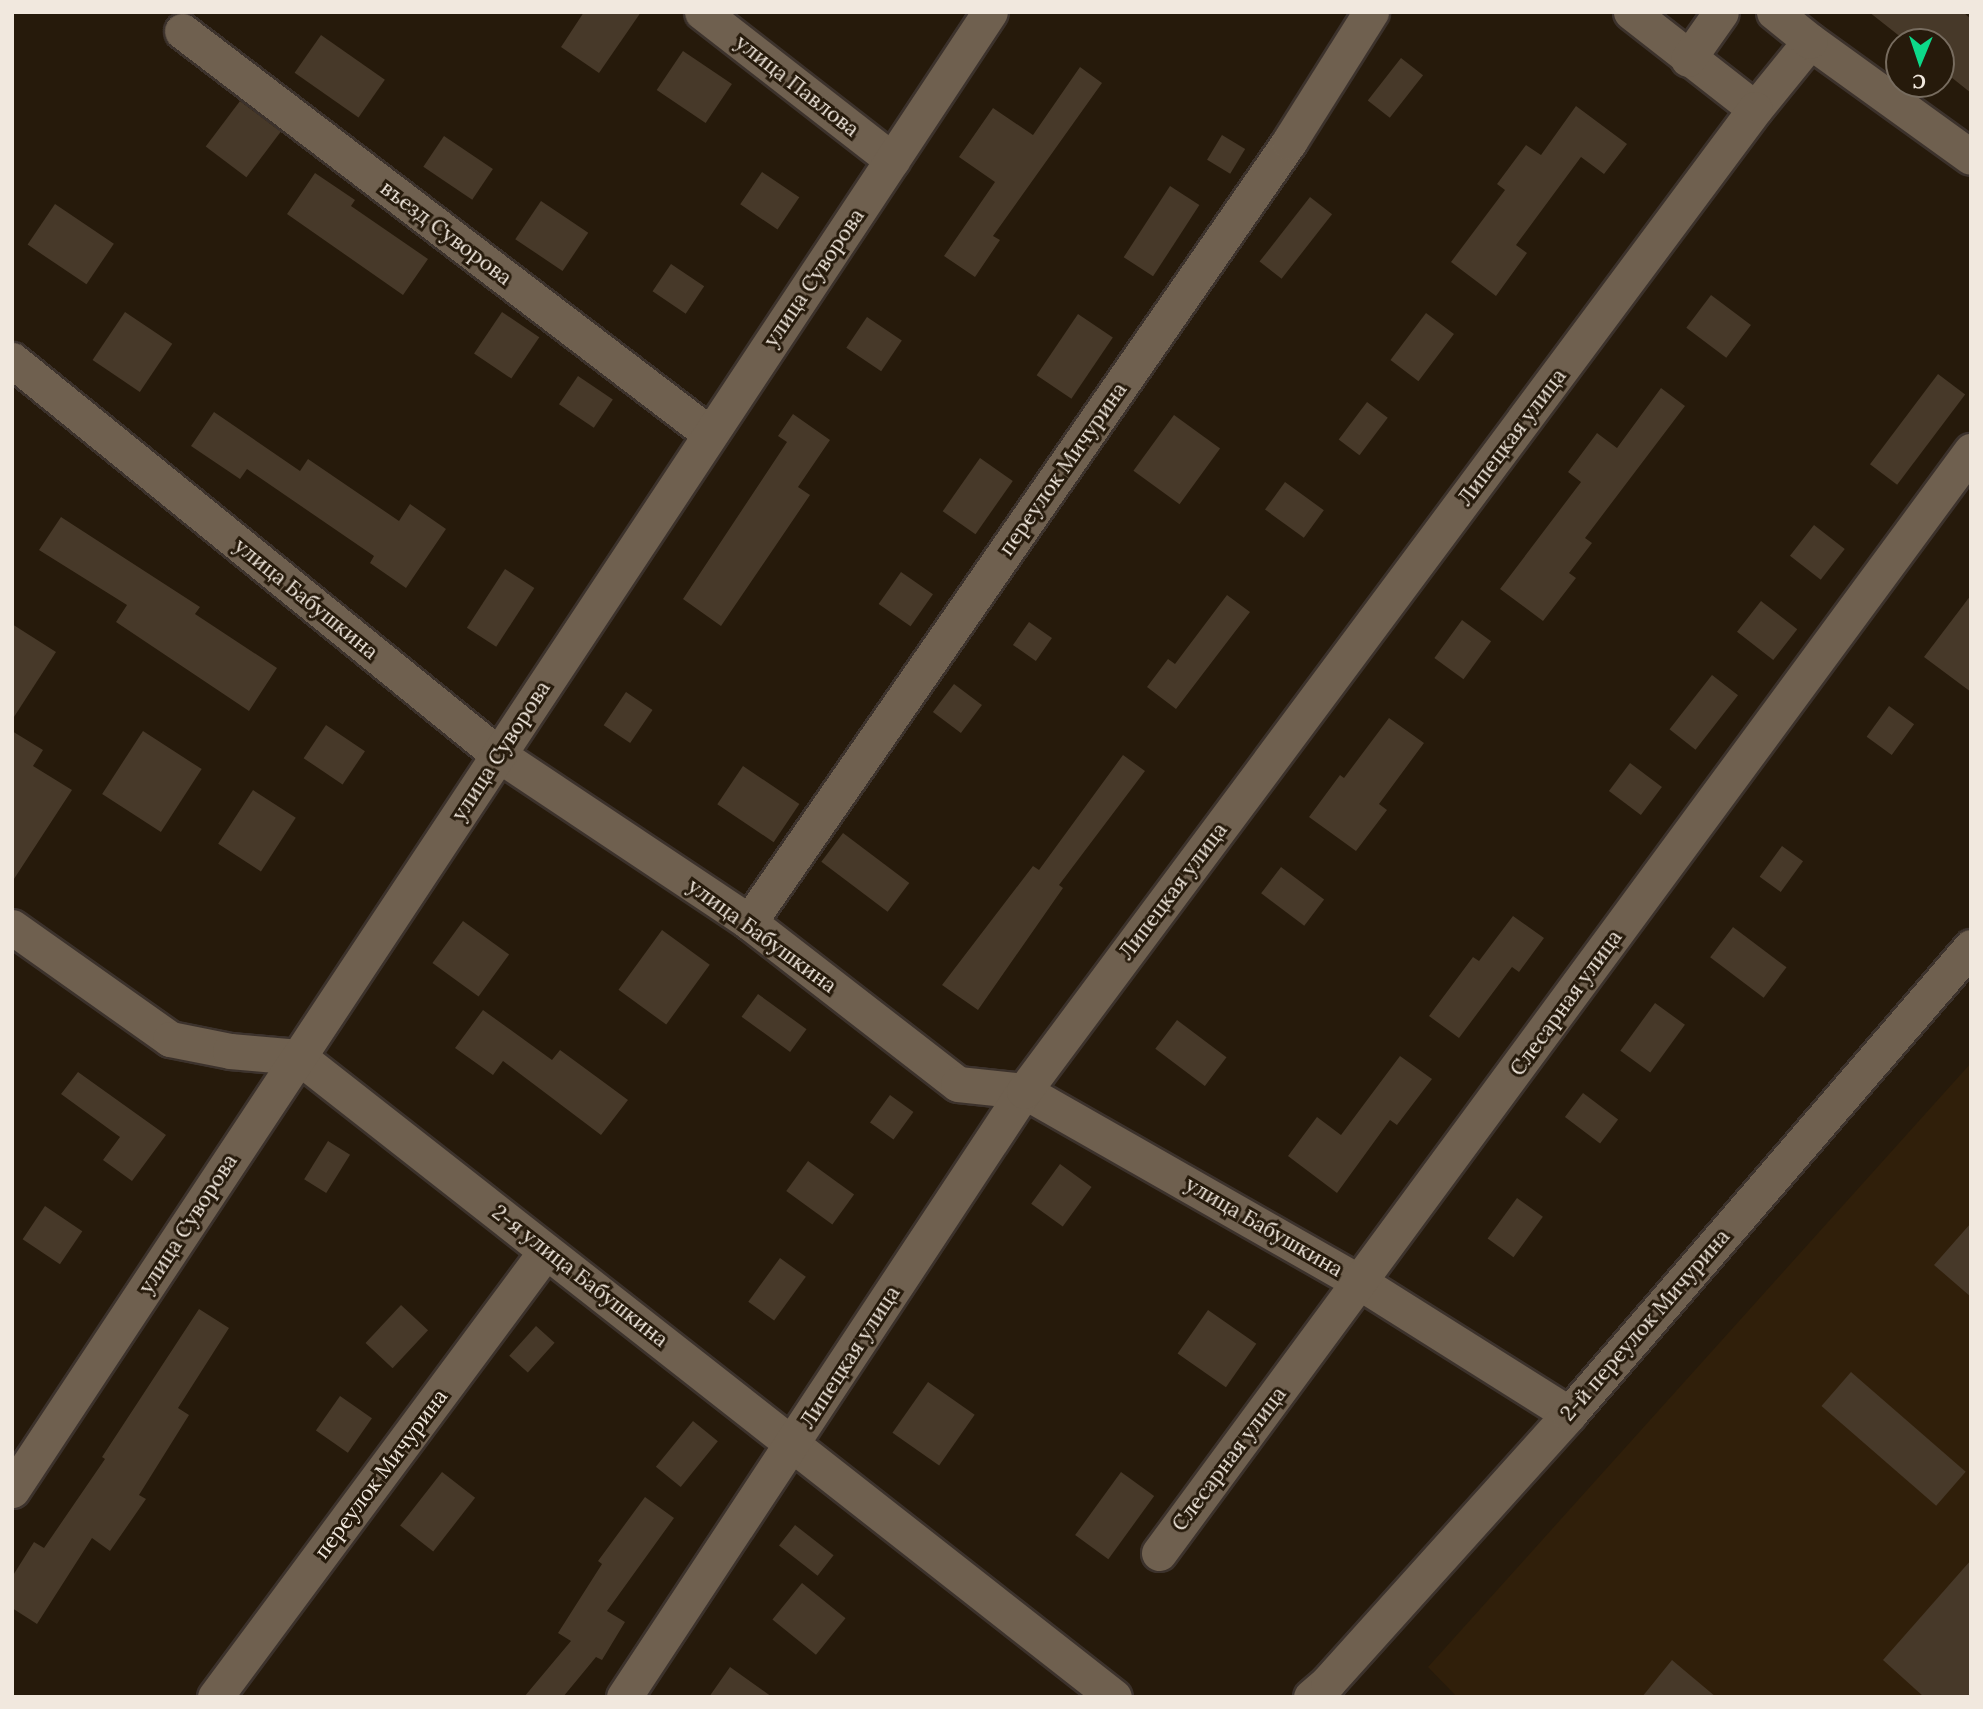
<!DOCTYPE html>
<html>
<head>
<meta charset="utf-8">
<style>
  body { margin:0 }
  #map { position:relative; width:1983px; height:1709px; overflow:hidden; background:#261a0b; font-family:Lora,serif }
  div>[style] { position:absolute }
  [style*='--x'] { left:calc(var(--x)*1px); top:calc(var(--y)*1px); width:calc(var(--w)*1px); rotate:calc(var(--a)*1deg) }
  .built>* { inset:0; background:#301f0a }
  .building>* { inset:0; background:#473929; transform-origin:0 0 }
  .roads { filter:drop-shadow(2px 0 #3c322c) drop-shadow(-2px 0 #3c322c) drop-shadow(0 2px #3c322c) drop-shadow(0 -2px #3c322c) }
  .minor>* { height:35px; margin:-17.5px; padding:0 17.5px; transform-origin:17.5px; border-radius:17.5px; background:#6f604f }
  span { translate:-50% -50%; white-space:nowrap; text-align:center; line-height:1.15; -webkit-text-stroke:6px #261a0b; paint-order:stroke }
  .street-label { font-size:21px; color:#f1e8de }
  .frame { position:absolute; inset:0; border:14px solid #f1e8de; pointer-events:none }
  .north { position:absolute; left:1885px; top:28px; width:70px; height:70px; box-sizing:border-box; background:#261a0b; border:2px solid #776c5f; border-radius:50%; rotate:182deg; font-size:19px; font-weight:700; line-height:28px; text-align:center; color:#f1e8de }
  .north::after { content:''; display:block; margin:auto; width:24px; height:32px; background:#0dd98a; clip-path:polygon(50% 0,100% 100%,50% 72%,0 100%) }
</style>
</head>
<body>
<div id="map">
  <div class="built">
    <div style="clip-path:polygon(1971px 1063px,1971px 1697px,1457px 1697px,1428px 1667px)"></div>
  </div>
  <div class="building">
    <div style="clip-path:polygon(584px 12px,641px 12px,599px 73px,561px 47px)"></div>
    <div style="clip-path:polygon(1869px 12px,1963px 12px,1971px 19px,1971px 93px,1941px 69px,1941px 42px,1907px 42px)"></div>
    <div style="left:321px;top:35px;width:78px;height:46px;rotate:35deg"></div>
    <div style="left:683px;top:51px;width:59px;height:47px;rotate:34deg"></div>
    <div style="left:1401px;top:58px;width:28px;height:54px;rotate:38deg"></div>
    <div style="clip-path:polygon(1080px 67px,1102px 83px,993px 236px,1000px 240px,975px 277px,944px 256px,995px 182px,959px 157px,993px 108px,1033px 135px)"></div>
    <div style="left:240px;top:101px;width:51px;height:57px;rotate:37deg"></div>
    <div style="clip-path:polygon(1576px 106px,1627px 144px,1604px 174px,1581px 157px,1516px 245px,1527px 253px,1496px 296px,1451px 262px,1505px 190px,1497px 184px,1526px 145px,1541px 155px)"></div>
    <div style="left:1222px;top:135px;width:27px;height:29px;rotate:31deg"></div>
    <div style="left:444px;top:136px;width:59px;height:37px;rotate:34deg"></div>
    <div style="left:762px;top:172px;width:45px;height:39px;rotate:34deg"></div>
    <div style="clip-path:polygon(315px 173px,355px 200px,351px 206px,428px 259px,403px 295px,287px 214px)"></div>
    <div style="left:1170px;top:186px;width:35px;height:85px;rotate:33deg"></div>
    <div style="left:1310px;top:197px;width:28px;height:82px;rotate:38deg"></div>
    <div style="left:541px;top:201px;width:57px;height:46px;rotate:34deg"></div>
    <div style="left:55px;top:204px;width:71px;height:49px;rotate:34deg"></div>
    <div style="left:671px;top:264px;width:40px;height:33px;rotate:34deg"></div>
    <div style="left:1711px;top:295px;width:50px;height:41px;rotate:37deg"></div>
    <div style="left:125px;top:312px;width:57px;height:58px;rotate:34deg"></div>
    <div style="left:502px;top:312px;width:45px;height:50px;rotate:34deg"></div>
    <div style="left:1426px;top:313px;width:35px;height:59px;rotate:37deg"></div>
    <div style="left:1078px;top:314px;width:42px;height:74px;rotate:34deg"></div>
    <div style="left:867px;top:317px;width:42px;height:37px;rotate:34deg"></div>
    <div style="left:1938px;top:374px;width:34px;height:113px;rotate:37deg"></div>
    <div style="left:578px;top:376px;width:42px;height:34px;rotate:34deg"></div>
    <div style="clip-path:polygon(1661px 388px,1685px 406px,1585px 538px,1592px 543px,1569px 573px,1576px 578px,1543px 621px,1500px 589px,1581px 482px,1568px 472px,1597px 433px,1617px 448px)"></div>
    <div style="left:1367px;top:402px;width:26px;height:47px;rotate:37deg"></div>
    <div style="clip-path:polygon(214px 412px,300px 471px,308px 459px,399px 521px,410px 504px,446px 529px,406px 588px,370px 563px,374px 556px,247px 469px,240px 479px,191px 446px)"></div>
    <div style="clip-path:polygon(793px 414px,830px 440px,798px 487px,810px 495px,721px 626px,683px 599px,787px 442px,778px 436px)"></div>
    <div style="left:1174px;top:415px;width:57px;height:69px;rotate:36deg"></div>
    <div style="left:980px;top:458px;width:40px;height:65px;rotate:35deg"></div>
    <div style="left:1285px;top:482px;width:48px;height:34px;rotate:36deg"></div>
    <div style="clip-path:polygon(61px 517px,200px 607px,195px 614px,277px 668px,249px 711px,116px 622px,127px 605px,39px 550px)"></div>
    <div style="left:1814px;top:525px;width:39px;height:39px;rotate:38deg"></div>
    <div style="left:505px;top:569px;width:35px;height:70px;rotate:33deg"></div>
    <div style="left:901px;top:572px;width:39px;height:39px;rotate:35deg"></div>
    <div style="clip-path:polygon(1227px 595px,1250px 612px,1176px 709px,1147px 687px,1168px 659px,1175px 664px)"></div>
    <div style="clip-path:polygon(1971px 595px,1971px 692px,1924px 657px)"></div>
    <div style="left:1761px;top:601px;width:46px;height:39px;rotate:38deg"></div>
    <div style="left:1462px;top:620px;width:36px;height:47px;rotate:36deg"></div>
    <div style="left:1029px;top:622px;width:28px;height:28px;rotate:35deg"></div>
    <div style="clip-path:polygon(12px 624px,56px 652px,12px 720px)"></div>
    <div style="left:1712px;top:675px;width:33px;height:69px;rotate:38deg"></div>
    <div style="left:954px;top:684px;width:35px;height:35px;rotate:37deg"></div>
    <div style="left:626px;top:692px;width:32px;height:40px;rotate:34deg"></div>
    <div style="left:1889px;top:706px;width:31px;height:38px;rotate:36deg"></div>
    <div style="clip-path:polygon(1389px 718px,1424px 743px,1379px 804px,1387px 810px,1356px 851px,1309px 817px,1340px 775px,1344px 778px)"></div>
    <div style="left:326px;top:725px;width:47px;height:40px;rotate:34deg"></div>
    <div style="clip-path:polygon(12px 731px,43px 750px,33px 766px,72px 790px,12px 882px)"></div>
    <div style="left:143px;top:731px;width:70px;height:75px;rotate:33deg"></div>
    <div style="clip-path:polygon(1123px 755px,1145px 771px,1059px 885px,1063px 888px,978px 1010px,942px 985px,1033px 866px,1039px 870px)"></div>
    <div style="left:1630px;top:763px;width:40px;height:35px;rotate:37deg"></div>
    <div style="left:743px;top:766px;width:68px;height:46px;rotate:34deg"></div>
    <div style="left:253px;top:790px;width:51px;height:64px;rotate:33deg"></div>
    <div style="left:843px;top:833px;width:83px;height:36px;rotate:37deg"></div>
    <div style="left:1782px;top:846px;width:26px;height:38px;rotate:36deg"></div>
    <div style="left:1281px;top:867px;width:54px;height:33px;rotate:37deg"></div>
    <div style="clip-path:polygon(1513px 916px,1544px 938px,1519px 972px,1512px 967px,1459px 1038px,1429px 1016px,1473px 957px,1479px 961px)"></div>
    <div style="left:463px;top:921px;width:57px;height:52px;rotate:36deg"></div>
    <div style="left:1733px;top:927px;width:67px;height:38px;rotate:37deg"></div>
    <div style="left:662px;top:930px;width:59px;height:74px;rotate:36deg"></div>
    <div style="left:758px;top:994px;width:60px;height:28px;rotate:36deg"></div>
    <div style="left:1655px;top:1003px;width:37px;height:59px;rotate:36deg"></div>
    <div style="clip-path:polygon(483px 1010px,552px 1060px,560px 1050px,628px 1100px,601px 1135px,503px 1061px,493px 1075px,455px 1048px)"></div>
    <div style="left:1177px;top:1020px;width:62px;height:36px;rotate:37deg"></div>
    <div style="clip-path:polygon(1400px 1056px,1432px 1079px,1397px 1125px,1390px 1120px,1337px 1193px,1288px 1156px,1317px 1117px,1341px 1135px)"></div>
    <div style="clip-path:polygon(78px 1072px,166px 1135px,132px 1181px,103px 1160px,120px 1137px,61px 1094px)"></div>
    <div style="left:1583px;top:1093px;width:44px;height:30px;rotate:37deg"></div>
    <div style="left:890px;top:1095px;width:29px;height:34px;rotate:36deg"></div>
    <div style="left:328px;top:1141px;width:26px;height:45px;rotate:32deg"></div>
    <div style="left:808px;top:1161px;width:57px;height:37px;rotate:36deg"></div>
    <div style="left:1060px;top:1164px;width:39px;height:49px;rotate:36deg"></div>
    <div style="left:1517px;top:1198px;width:32px;height:50px;rotate:36deg"></div>
    <div style="left:45px;top:1206px;width:45px;height:40px;rotate:34deg"></div>
    <div style="clip-path:polygon(1971px 1223px,1971px 1297px,1934px 1265px)"></div>
    <div style="left:780px;top:1258px;width:32px;height:54px;rotate:36deg"></div>
    <div style="left:401px;top:1305px;width:37px;height:52px;rotate:43deg"></div>
    <div style="clip-path:polygon(199px 1309px,229px 1328px,178px 1408px,189px 1415px,139px 1495px,146px 1499px,110px 1551px,92px 1538px,37px 1624px,12px 1608px,12px 1577px,34px 1542px,44px 1548px,105px 1459px,102px 1457px)"></div>
    <div style="left:1208px;top:1310px;width:59px;height:53px;rotate:35deg"></div>
    <div style="left:536px;top:1326px;width:25px;height:40px;rotate:42deg"></div>
    <div style="left:1851px;top:1372px;width:152px;height:45px;rotate:41deg"></div>
    <div style="left:928px;top:1382px;width:57px;height:62px;rotate:35deg"></div>
    <div style="left:340px;top:1396px;width:39px;height:42px;rotate:35deg"></div>
    <div style="left:693px;top:1421px;width:32px;height:59px;rotate:39deg"></div>
    <div style="left:442px;top:1472px;width:42px;height:68px;rotate:38deg"></div>
    <div style="left:1121px;top:1472px;width:41px;height:78px;rotate:36deg"></div>
    <div style="clip-path:polygon(645px 1497px,674px 1518px,607px 1611px,625px 1622px,602px 1660px,596px 1657px,563px 1697px,524px 1697px,571px 1641px,558px 1633px,602px 1564px,598px 1561px)"></div>
    <div style="left:795px;top:1525px;width:49px;height:26px;rotate:38deg"></div>
    <div style="clip-path:polygon(1971px 1560px,1971px 1697px,1924px 1697px,1883px 1660px)"></div>
    <div style="left:802px;top:1583px;width:56px;height:47px;rotate:39deg"></div>
    <div style="clip-path:polygon(1672px 1660px,1716px 1697px,1642px 1697px)"></div>
    <div style="clip-path:polygon(730px 1667px,772px 1697px,709px 1697px)"></div>
  </div>
  <div class="roads">
    <div class="minor">
      <div style="--x:702;--y:12;--w:241;--a:37.9"></div>
      <div style="--x:1631;--y:12;--w:157;--a:38"></div>
      <div style="--x:1755;--y:109;--w:87;--a:-51"></div>
      <div style="--x:1810;--y:41;--w:198;--a:35.8"></div>
      <div style="--x:1774;--y:12;--w:46;--a:38.9"></div>
      <div style="--x:182;--y:31;--w:664;--a:37.35"></div>
      <div style="--x:1688;--y:59;--w:57;--a:-54.9"></div>
      <div style="--x:12;--y:360;--w:627;--a:39.05"></div>
      <div style="--x:499;--y:755;--w:301;--a:33.7"></div>
      <div style="--x:749;--y:922;--w:264;--a:37.8"></div>
      <div style="--x:958;--y:1084;--w:66;--a:6.1"></div>
      <div style="--x:1024;--y:1091;--w:388;--a:29.7"></div>
      <div style="--x:1361;--y:1283;--w:246;--a:32.2"></div>
      <div style="--x:749;--y:922;--w:949;--a:-55.3"></div>
      <div style="--x:1289;--y:142;--w:154;--a:-57.8"></div>
      <div style="--x:12;--y:927;--w:194;--a:35.3"></div>
      <div style="--x:170;--y:1039;--w:61;--a:11.3"></div>
      <div style="--x:230;--y:1051;--w:69;--a:5"></div>
      <div style="--x:299;--y:1057;--w:1036;--a:38.14"></div>
      <div style="--x:12;--y:1490;--w:1772;--a:-56.51"></div>
      <div style="--x:1159;--y:1553;--w:1369;--a:-53.62"></div>
      <div style="--x:215;--y:1697;--w:555;--a:-53.42"></div>
      <div style="--x:624;--y:1697;--w:726;--a:-56.57"></div>
      <div style="--x:1024;--y:1091;--w:1224;--a:-53.34"></div>
      <div style="--x:1311;--y:1697;--w:23;--a:-41"></div>
      <div style="--x:1328;--y:1682;--w:360;--a:-48"></div>
      <div style="--x:1569;--y:1414;--w:616;--a:-49.28"></div>
    </div>
  </div>
  <div class="street-label">
    <span style="left:797px;top:86px;rotate:38deg">улица Павлова</span>
    <span style="left:446px;top:233px;rotate:37deg">въезд Суворова</span>
    <span style="left:814px;top:278px;rotate:-56deg">улица Суворова</span>
    <span style="left:1512px;top:437px;rotate:-53deg">Липецкая улица</span>
    <span style="left:1063px;top:469px;rotate:-55deg">переулок Мичурина</span>
    <span style="left:306px;top:599px;rotate:39deg">улица Бабушкина</span>
    <span style="left:501px;top:751px;rotate:-57deg">улица Суворова</span>
    <span style="left:1173px;top:891px;rotate:-53deg">Липецкая улица</span>
    <span style="left:762px;top:936px;rotate:36deg">улица Бабушкина</span>
    <span style="left:1566px;top:1003px;rotate:-54deg">Слесарная улица</span>
    <span style="left:188px;top:1224px;rotate:-57deg">улица Суворова</span>
    <span style="left:1264px;top:1227px;rotate:30deg">улица Бабушкина</span>
    <span style="left:580px;top:1276px;rotate:38deg">2-я улица Бабушкина</span>
    <span style="left:1645px;top:1325px;rotate:-49deg">2-й переулок Мичурина</span>
    <span style="left:850px;top:1357px;rotate:-57deg">Липецкая улица</span>
    <span style="left:1229px;top:1459px;rotate:-53deg">Слесарная улица</span>
    <span style="left:381px;top:1474px;rotate:-53deg">переулок Мичурина</span>
  </div>
  <div class="frame"></div>
  <div class="north">С</div>
</div>
</body>
</html>
